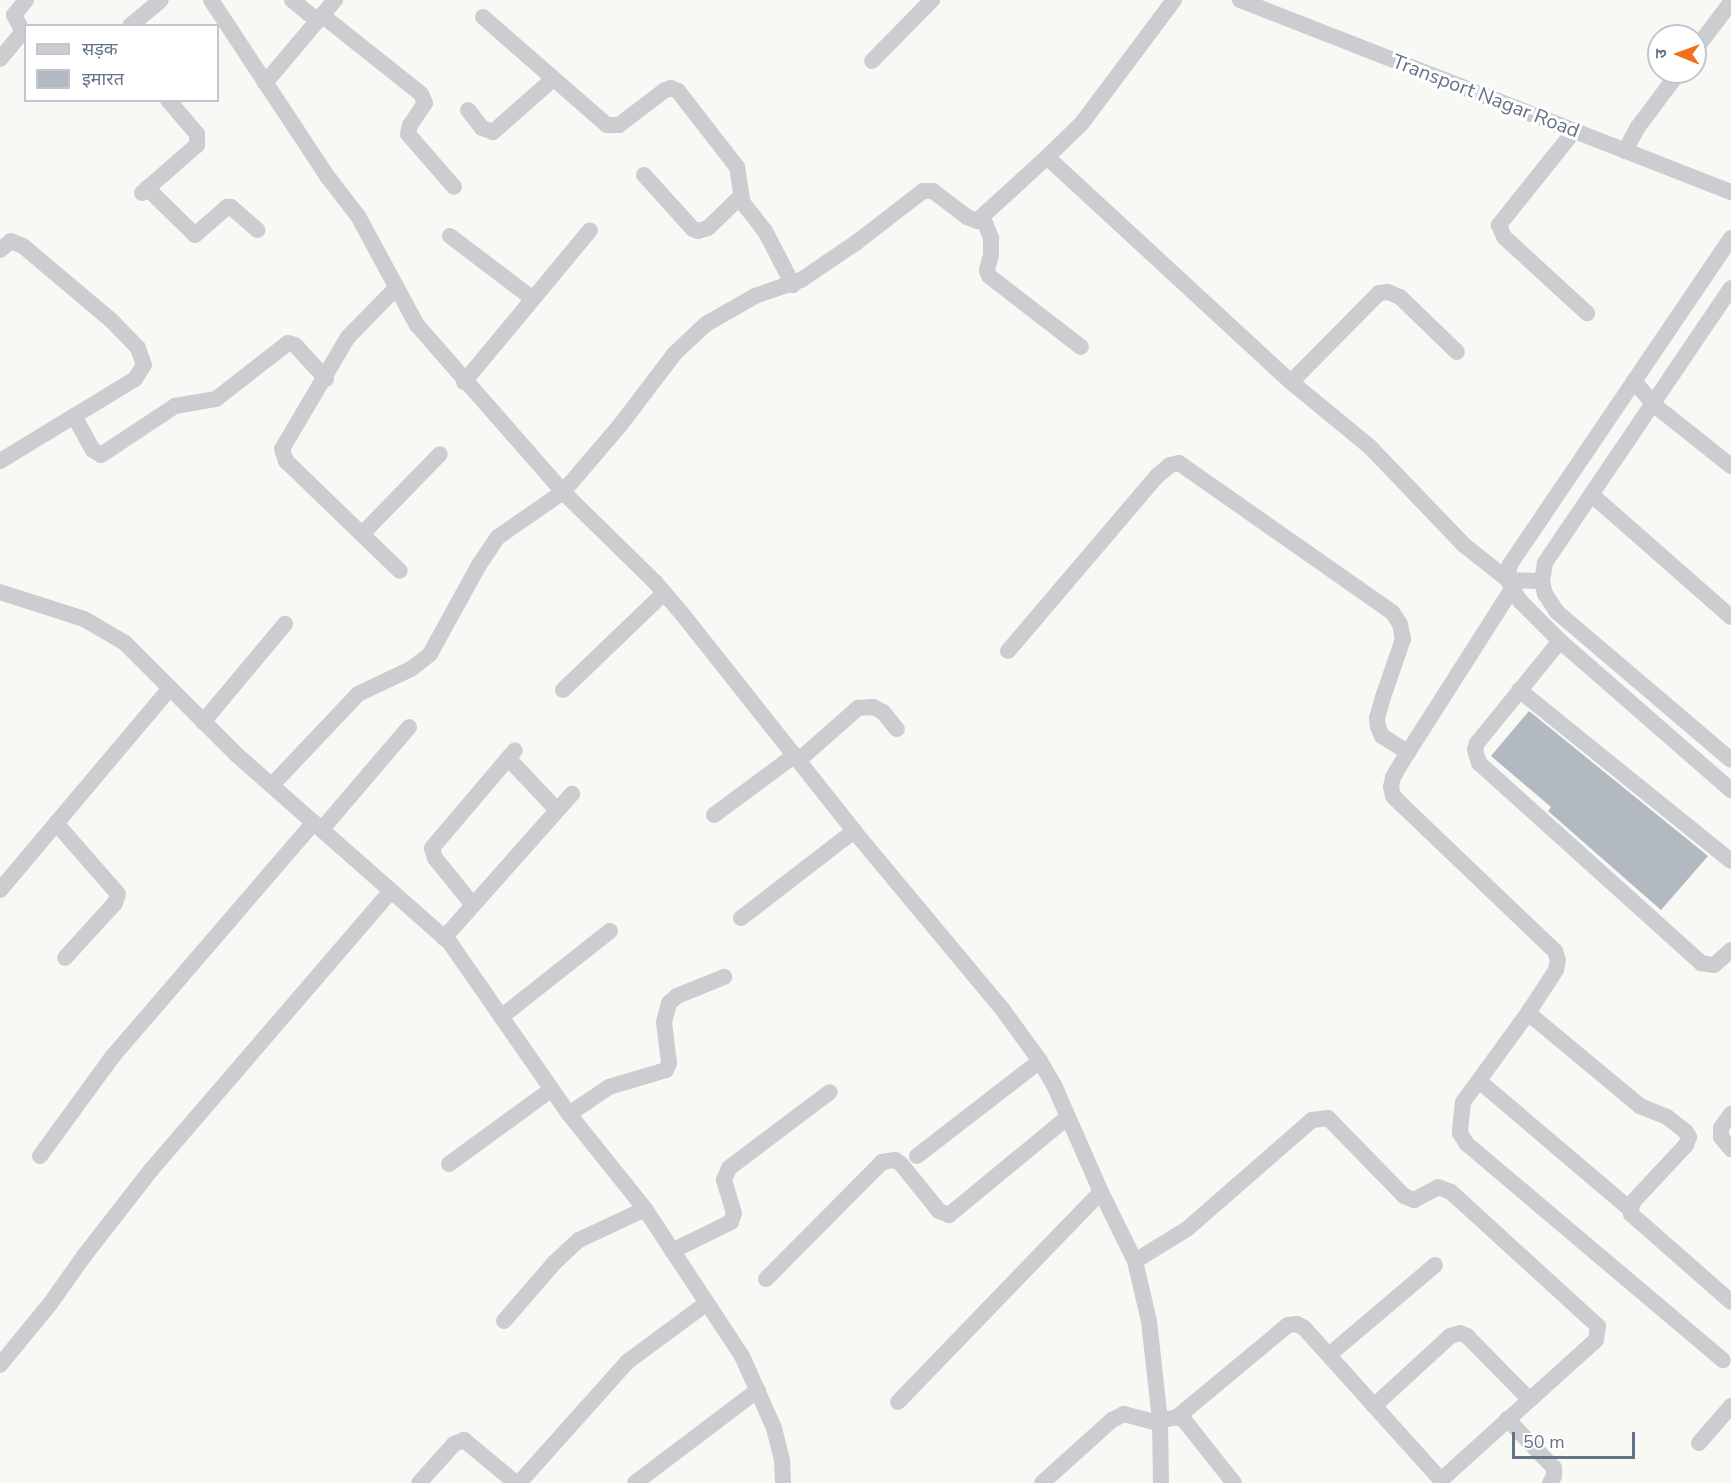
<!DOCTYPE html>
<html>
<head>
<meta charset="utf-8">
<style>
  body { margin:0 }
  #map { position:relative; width:1731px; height:1483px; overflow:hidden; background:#f8f8f5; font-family:"Nunito Sans","Noto Sans Devanagari",sans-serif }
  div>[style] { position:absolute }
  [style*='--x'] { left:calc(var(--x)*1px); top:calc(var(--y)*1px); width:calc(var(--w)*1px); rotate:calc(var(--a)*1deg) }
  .building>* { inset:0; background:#b3b9c0 }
  .minor>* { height:16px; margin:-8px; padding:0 8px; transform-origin:8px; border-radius:8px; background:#cbcdd1 }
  span { translate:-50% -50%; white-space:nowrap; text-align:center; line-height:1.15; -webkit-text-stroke:6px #fff; paint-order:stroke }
  .street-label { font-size:20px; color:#657389 }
  .legend { position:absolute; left:24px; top:24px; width:195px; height:78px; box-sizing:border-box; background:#fff; border:2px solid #c1c7d0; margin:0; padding:8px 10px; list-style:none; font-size:18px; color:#657389 }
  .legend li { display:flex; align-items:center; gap:12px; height:30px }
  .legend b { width:30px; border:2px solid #c1c7d0 }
  .north { position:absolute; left:1647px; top:24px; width:60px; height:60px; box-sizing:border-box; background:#fff; border:2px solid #c1c7d0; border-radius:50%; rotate:271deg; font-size:16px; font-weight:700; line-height:24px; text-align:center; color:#657389 }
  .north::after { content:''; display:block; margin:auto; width:21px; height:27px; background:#f1701d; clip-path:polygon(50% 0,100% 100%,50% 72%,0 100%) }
  .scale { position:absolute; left:1512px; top:1432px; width:123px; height:27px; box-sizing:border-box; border:3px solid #657389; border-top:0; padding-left:8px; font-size:18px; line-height:21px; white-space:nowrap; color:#657389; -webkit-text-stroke:4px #fff; paint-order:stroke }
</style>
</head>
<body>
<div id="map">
  <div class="building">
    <div style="clip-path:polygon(1529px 711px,1708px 856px,1661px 910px,1548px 811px,1551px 807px,1491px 756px)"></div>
  </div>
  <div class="minor">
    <div style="--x:211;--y:0;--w:211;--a:56.6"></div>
    <div style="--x:327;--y:176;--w:51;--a:52.2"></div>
    <div style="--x:358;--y:216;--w:124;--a:61.6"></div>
    <div style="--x:417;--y:325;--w:222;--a:48.8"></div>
    <div style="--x:563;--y:492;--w:129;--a:44.4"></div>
    <div style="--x:655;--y:582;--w:43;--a:49.7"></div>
    <div style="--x:683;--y:615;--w:275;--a:51.6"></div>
    <div style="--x:854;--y:831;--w:233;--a:50.2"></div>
    <div style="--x:1003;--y:1010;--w:63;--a:54"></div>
    <div style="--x:1040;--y:1061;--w:28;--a:60"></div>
    <div style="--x:1054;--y:1085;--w:117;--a:66.3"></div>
    <div style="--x:1101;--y:1192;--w:77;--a:63.8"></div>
    <div style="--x:1135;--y:1261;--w:62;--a:76.9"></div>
    <div style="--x:1149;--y:1321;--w:100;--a:83.7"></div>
    <div style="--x:1160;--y:1420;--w:63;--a:89.1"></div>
    <div style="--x:292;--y:0;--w:33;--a:39"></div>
    <div style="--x:1174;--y:0;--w:154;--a:126.8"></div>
    <div style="--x:1082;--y:123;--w:49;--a:135.8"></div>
    <div style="--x:1047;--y:157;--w:332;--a:42.7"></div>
    <div style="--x:1291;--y:382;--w:102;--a:39.4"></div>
    <div style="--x:1370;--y:447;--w:136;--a:46.2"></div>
    <div style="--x:1464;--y:545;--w:56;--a:38.5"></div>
    <div style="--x:1508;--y:580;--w:34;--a:2"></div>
    <div style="--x:1240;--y:0;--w:527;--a:21.36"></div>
    <div style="--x:323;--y:16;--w:125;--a:38.5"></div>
    <div style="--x:421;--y:94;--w:10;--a:66"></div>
    <div style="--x:425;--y:103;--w:27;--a:124"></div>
    <div style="--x:410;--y:125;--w:9;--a:103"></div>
    <div style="--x:408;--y:134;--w:70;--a:49"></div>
    <div style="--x:483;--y:17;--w:164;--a:41.1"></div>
    <div style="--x:607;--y:125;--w:12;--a:0"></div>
    <div style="--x:619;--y:125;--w:58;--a:-37.3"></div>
    <div style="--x:665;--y:90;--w:6;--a:-18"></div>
    <div style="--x:671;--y:88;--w:8;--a:23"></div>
    <div style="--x:678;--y:91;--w:96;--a:52.2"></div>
    <div style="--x:737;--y:167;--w:36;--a:81"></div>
    <div style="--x:743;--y:203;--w:36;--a:52"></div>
    <div style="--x:765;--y:231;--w:61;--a:62.6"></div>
    <div style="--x:130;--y:26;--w:40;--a:-40"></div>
    <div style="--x:1695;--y:50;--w:60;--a:-53.1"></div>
    <div style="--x:0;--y:59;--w:33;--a:-50"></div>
    <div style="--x:21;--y:34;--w:4;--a:-76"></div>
    <div style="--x:22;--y:30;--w:17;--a:-118"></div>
    <div style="--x:14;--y:15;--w:19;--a:-51"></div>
    <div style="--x:872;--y:61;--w:86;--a:-45.5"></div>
    <div style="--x:265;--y:83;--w:109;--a:-49.9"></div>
    <div style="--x:468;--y:110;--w:23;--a:52"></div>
    <div style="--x:482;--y:128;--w:12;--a:20"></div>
    <div style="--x:493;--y:132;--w:79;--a:-41.4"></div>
    <div style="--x:1575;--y:130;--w:122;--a:128.7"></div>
    <div style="--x:1499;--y:225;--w:13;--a:67"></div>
    <div style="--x:1504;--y:237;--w:113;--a:42.5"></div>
    <div style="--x:1625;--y:151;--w:27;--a:-62"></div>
    <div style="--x:1638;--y:127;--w:69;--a:-53.3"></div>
    <div style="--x:644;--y:175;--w:73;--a:47.8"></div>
    <div style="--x:693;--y:229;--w:5;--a:22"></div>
    <div style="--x:698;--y:231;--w:10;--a:-17"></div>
    <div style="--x:708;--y:228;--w:45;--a:-44.1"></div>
    <div style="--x:147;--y:188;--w:67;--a:44.4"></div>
    <div style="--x:195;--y:235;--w:43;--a:-41.2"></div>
    <div style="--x:227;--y:207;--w:4;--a:0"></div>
    <div style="--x:231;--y:207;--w:35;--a:41"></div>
    <div style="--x:142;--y:193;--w:73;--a:-41.1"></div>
    <div style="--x:197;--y:145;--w:11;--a:-90"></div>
    <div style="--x:197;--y:134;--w:45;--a:-130.5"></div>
    <div style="--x:983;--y:218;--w:22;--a:68"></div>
    <div style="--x:991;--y:238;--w:17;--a:90"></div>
    <div style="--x:991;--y:255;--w:16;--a:105"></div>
    <div style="--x:987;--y:270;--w:6;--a:72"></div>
    <div style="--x:989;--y:276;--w:116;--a:37.7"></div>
    <div style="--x:450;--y:236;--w:104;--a:37.2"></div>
    <div style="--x:1731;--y:238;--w:395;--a:124.1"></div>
    <div style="--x:1510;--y:565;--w:7;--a:106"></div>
    <div style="--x:1508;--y:572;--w:13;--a:81"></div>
    <div style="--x:1510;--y:585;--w:19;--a:58"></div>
    <div style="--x:1520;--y:601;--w:57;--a:45"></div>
    <div style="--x:1560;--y:641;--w:227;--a:41.1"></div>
    <div style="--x:0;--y:250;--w:14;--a:-39"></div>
    <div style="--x:11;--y:241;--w:13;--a:23"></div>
    <div style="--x:23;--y:246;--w:115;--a:40.1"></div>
    <div style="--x:111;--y:320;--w:39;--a:46"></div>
    <div style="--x:138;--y:348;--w:18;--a:71"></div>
    <div style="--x:144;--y:365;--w:17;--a:123"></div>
    <div style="--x:135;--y:379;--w:158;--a:148.7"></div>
    <div style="--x:396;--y:288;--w:69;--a:134.4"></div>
    <div style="--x:348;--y:337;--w:130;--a:120.5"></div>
    <div style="--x:282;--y:449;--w:13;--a:72"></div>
    <div style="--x:286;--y:461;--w:158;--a:44"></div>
    <div style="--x:1731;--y:288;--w:332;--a:124.1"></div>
    <div style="--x:1545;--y:563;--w:18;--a:99"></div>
    <div style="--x:1542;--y:581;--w:13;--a:77"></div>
    <div style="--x:1545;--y:594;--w:22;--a:56"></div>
    <div style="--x:1557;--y:612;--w:228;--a:40.4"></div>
    <div style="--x:1634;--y:381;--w:30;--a:50"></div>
    <div style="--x:1653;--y:404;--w:100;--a:38.5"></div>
    <div style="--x:464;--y:382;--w:197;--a:-50.3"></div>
    <div style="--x:1291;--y:382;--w:125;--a:-45.3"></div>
    <div style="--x:1379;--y:293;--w:9;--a:-6"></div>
    <div style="--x:1388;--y:292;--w:13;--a:23"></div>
    <div style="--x:1400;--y:297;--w:79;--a:44"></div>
    <div style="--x:74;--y:416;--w:39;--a:61"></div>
    <div style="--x:93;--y:450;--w:9;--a:32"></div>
    <div style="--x:101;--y:455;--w:89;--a:-33.5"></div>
    <div style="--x:175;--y:406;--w:42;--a:-9.7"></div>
    <div style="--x:216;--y:399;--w:91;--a:-37.9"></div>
    <div style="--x:288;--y:343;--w:7;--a:16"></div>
    <div style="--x:295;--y:345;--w:46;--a:47.6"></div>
    <div style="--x:1592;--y:495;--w:185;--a:41.3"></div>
    <div style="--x:363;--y:533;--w:110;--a:-45.7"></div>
    <div style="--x:1512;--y:589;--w:193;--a:122.5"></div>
    <div style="--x:1408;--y:752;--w:29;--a:121"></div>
    <div style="--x:1393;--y:777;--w:10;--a:101"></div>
    <div style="--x:1391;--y:787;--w:9;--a:77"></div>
    <div style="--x:1393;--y:796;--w:11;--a:45"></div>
    <div style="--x:1401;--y:804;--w:213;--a:43.7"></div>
    <div style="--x:1555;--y:951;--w:9;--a:72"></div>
    <div style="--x:1558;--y:960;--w:10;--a:101"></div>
    <div style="--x:1556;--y:970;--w:51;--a:123.1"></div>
    <div style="--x:1528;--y:1013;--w:110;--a:126.1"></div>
    <div style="--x:1463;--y:1102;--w:31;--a:96"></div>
    <div style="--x:1460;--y:1133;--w:13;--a:58"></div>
    <div style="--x:1467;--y:1144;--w:335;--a:40.2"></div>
    <div style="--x:0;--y:592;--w:88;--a:17.8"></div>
    <div style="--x:84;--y:619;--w:48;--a:30.3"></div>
    <div style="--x:125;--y:643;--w:158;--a:45"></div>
    <div style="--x:237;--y:755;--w:284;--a:41.4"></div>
    <div style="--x:450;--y:943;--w:208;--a:55.2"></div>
    <div style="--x:569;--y:1114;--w:122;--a:51.3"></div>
    <div style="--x:645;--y:1209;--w:176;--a:56.6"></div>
    <div style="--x:742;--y:1356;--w:79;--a:66"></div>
    <div style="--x:774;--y:1428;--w:34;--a:76"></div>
    <div style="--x:782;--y:1461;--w:22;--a:87"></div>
    <div style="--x:1560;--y:641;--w:132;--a:129.1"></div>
    <div style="--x:1477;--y:743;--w:7;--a:106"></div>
    <div style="--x:1475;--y:750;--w:14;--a:73"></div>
    <div style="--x:1479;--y:763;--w:299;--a:42"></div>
    <div style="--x:1701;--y:963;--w:13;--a:9"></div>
    <div style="--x:1714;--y:965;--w:23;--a:-41"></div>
    <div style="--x:1008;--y:651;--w:230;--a:-49.6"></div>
    <div style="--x:1157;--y:476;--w:17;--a:-40"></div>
    <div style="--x:1170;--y:465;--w:9;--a:-13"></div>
    <div style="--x:1179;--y:463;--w:260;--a:35"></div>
    <div style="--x:1392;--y:612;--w:14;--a:56"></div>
    <div style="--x:1400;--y:624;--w:15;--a:79"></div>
    <div style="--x:1403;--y:639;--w:61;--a:109"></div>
    <div style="--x:1383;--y:697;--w:22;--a:106"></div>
    <div style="--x:1377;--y:718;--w:9;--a:84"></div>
    <div style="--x:1378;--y:727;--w:10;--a:66"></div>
    <div style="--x:1382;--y:736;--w:31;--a:32"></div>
    <div style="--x:563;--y:690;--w:140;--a:-43.8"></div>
    <div style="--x:1519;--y:690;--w:272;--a:38.9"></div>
    <div style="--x:203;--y:722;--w:128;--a:-50.1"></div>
    <div style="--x:508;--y:758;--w:71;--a:46.7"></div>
    <div style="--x:799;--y:760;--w:79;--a:-41.4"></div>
    <div style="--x:858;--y:708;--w:15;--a:-4"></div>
    <div style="--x:873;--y:707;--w:11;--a:27"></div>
    <div style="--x:883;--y:712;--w:22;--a:51"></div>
    <div style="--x:272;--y:785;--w:125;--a:-46.6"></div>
    <div style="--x:358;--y:694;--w:59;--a:-25.3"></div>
    <div style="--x:411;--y:669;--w:24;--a:-38"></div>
    <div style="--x:430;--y:654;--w:102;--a:-61.2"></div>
    <div style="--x:479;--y:565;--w:34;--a:-56"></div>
    <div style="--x:498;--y:537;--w:79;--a:-34.7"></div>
    <div style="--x:563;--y:492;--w:89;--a:-49.5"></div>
    <div style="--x:621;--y:424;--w:89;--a:-52.7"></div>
    <div style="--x:675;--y:353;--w:42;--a:-43.1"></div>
    <div style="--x:706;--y:324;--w:56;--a:-29.7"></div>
    <div style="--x:755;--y:296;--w:49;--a:-19.2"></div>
    <div style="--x:801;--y:280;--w:68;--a:-34.2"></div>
    <div style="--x:857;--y:242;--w:83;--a:-37.7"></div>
    <div style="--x:923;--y:191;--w:10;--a:0"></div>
    <div style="--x:933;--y:191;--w:43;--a:37.4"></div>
    <div style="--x:967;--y:217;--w:11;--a:22"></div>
    <div style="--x:977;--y:221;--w:95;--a:-42.4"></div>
    <div style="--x:714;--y:815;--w:101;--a:-36.5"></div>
    <div style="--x:56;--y:823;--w:94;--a:48.9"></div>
    <div style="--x:118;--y:894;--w:9;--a:108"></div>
    <div style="--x:115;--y:903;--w:74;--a:132.3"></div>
    <div style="--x:322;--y:829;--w:134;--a:-49.5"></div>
    <div style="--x:0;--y:890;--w:264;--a:-49.9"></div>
    <div style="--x:473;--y:905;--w:60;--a:-129"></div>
    <div style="--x:435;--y:858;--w:10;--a:-107"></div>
    <div style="--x:432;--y:848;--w:128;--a:-49.7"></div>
    <div style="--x:741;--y:918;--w:143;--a:-37.6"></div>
    <div style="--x:444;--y:938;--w:193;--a:-48.4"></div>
    <div style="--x:1528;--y:1013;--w:146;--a:39.7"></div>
    <div style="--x:1640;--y:1106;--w:29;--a:22"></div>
    <div style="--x:1667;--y:1117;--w:24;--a:38"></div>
    <div style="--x:1686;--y:1132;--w:6;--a:59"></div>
    <div style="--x:1689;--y:1137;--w:9;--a:111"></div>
    <div style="--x:1686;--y:1145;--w:79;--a:133"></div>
    <div style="--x:1632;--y:1203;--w:11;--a:95"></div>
    <div style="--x:1631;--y:1214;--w:133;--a:41.3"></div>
    <div style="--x:501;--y:1017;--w:139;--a:-38.3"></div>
    <div style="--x:1479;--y:1081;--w:198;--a:40.3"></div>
    <div style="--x:569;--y:1114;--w:48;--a:-34"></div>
    <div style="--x:609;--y:1087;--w:59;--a:-16.6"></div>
    <div style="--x:666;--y:1070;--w:8;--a:-67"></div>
    <div style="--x:669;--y:1063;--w:41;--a:-97"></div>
    <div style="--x:664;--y:1022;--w:20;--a:-75"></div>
    <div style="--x:669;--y:1003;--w:11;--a:-41"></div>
    <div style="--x:677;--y:996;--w:51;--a:-22"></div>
    <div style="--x:1731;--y:1114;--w:17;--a:126"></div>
    <div style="--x:1721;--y:1128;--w:9;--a:90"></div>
    <div style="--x:1721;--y:1137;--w:16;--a:50"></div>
    <div style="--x:40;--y:1156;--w:124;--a:-53.9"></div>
    <div style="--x:113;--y:1056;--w:308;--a:-49.3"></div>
    <div style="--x:917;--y:1156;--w:155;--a:-37.7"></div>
    <div style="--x:449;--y:1164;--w:127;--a:-36.1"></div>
    <div style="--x:672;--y:1251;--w:66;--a:-26.2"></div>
    <div style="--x:731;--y:1222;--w:9;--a:-72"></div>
    <div style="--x:734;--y:1213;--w:34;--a:-107"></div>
    <div style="--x:724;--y:1180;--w:13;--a:-67"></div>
    <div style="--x:729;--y:1168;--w:126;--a:-37"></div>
    <div style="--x:1135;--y:1261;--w:61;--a:-31.6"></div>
    <div style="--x:1187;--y:1229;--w:166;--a:-41.1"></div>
    <div style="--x:1312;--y:1120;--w:16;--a:-7"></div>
    <div style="--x:1328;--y:1118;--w:109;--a:45.7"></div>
    <div style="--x:1404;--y:1196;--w:11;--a:22"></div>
    <div style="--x:1414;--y:1200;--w:27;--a:-28"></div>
    <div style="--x:1438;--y:1187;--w:14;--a:21"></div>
    <div style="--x:1451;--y:1192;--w:199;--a:42.4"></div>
    <div style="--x:1598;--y:1326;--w:14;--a:98"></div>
    <div style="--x:1596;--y:1340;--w:209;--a:137.9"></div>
    <div style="--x:1441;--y:1480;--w:205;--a:-132"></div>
    <div style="--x:1304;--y:1328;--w:8;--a:-150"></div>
    <div style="--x:1297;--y:1324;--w:9;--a:174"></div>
    <div style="--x:1288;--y:1325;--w:144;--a:140.3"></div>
    <div style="--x:766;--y:1279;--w:165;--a:-45.2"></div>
    <div style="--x:882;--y:1162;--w:13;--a:-9"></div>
    <div style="--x:895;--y:1160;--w:7;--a:34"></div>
    <div style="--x:901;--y:1164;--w:60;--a:51"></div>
    <div style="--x:939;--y:1211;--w:11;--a:22"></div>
    <div style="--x:949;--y:1215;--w:154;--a:-39.5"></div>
    <div style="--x:504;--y:1321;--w:77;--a:-49.2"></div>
    <div style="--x:554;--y:1263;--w:34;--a:-43"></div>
    <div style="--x:579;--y:1240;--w:73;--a:-25.2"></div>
    <div style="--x:1329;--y:1355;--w:139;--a:-40.3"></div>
    <div style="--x:0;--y:1365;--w:79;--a:-50.7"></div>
    <div style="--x:50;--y:1304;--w:59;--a:-54.7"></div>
    <div style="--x:84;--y:1256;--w:109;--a:-52.1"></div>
    <div style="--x:151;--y:1170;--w:368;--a:-49.3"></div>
    <div style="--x:898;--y:1402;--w:292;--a:-46"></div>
    <div style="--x:1374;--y:1406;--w:103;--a:-42.6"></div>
    <div style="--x:1450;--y:1336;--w:10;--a:-17"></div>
    <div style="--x:1460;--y:1333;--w:8;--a:23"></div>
    <div style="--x:1467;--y:1336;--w:88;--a:45.5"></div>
    <div style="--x:1507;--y:1419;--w:68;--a:46.2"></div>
    <div style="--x:1554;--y:1468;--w:8;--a:90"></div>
    <div style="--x:1554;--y:1476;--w:8;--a:120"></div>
    <div style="--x:1699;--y:1443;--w:49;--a:-49.1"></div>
    <div style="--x:419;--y:1483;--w:52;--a:-48.1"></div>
    <div style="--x:454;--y:1444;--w:11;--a:-22"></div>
    <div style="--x:464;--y:1440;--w:67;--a:39.6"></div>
    <div style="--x:519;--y:1483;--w:162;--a:-48.2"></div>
    <div style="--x:627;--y:1362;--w:99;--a:-36.4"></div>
    <div style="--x:635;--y:1483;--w:154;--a:-37.1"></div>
    <div style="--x:1042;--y:1483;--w:94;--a:-42"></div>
    <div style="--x:1112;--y:1420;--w:13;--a:-27"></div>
    <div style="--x:1124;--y:1414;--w:31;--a:15"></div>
    <div style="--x:1154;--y:1422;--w:24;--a:-12"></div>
    <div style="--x:1177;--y:1417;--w:8;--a:23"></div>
    <div style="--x:1184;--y:1420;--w:80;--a:51.6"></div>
  </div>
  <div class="street-label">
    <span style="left:1486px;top:96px;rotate:21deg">Transport Nagar Road</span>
  </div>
  <ul class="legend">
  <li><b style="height:8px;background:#cbcdd1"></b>सड़क</li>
  <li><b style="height:16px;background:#b3b9c0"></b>इमारत</li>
  </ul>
  <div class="north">उ</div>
  <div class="scale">50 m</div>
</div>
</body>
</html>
